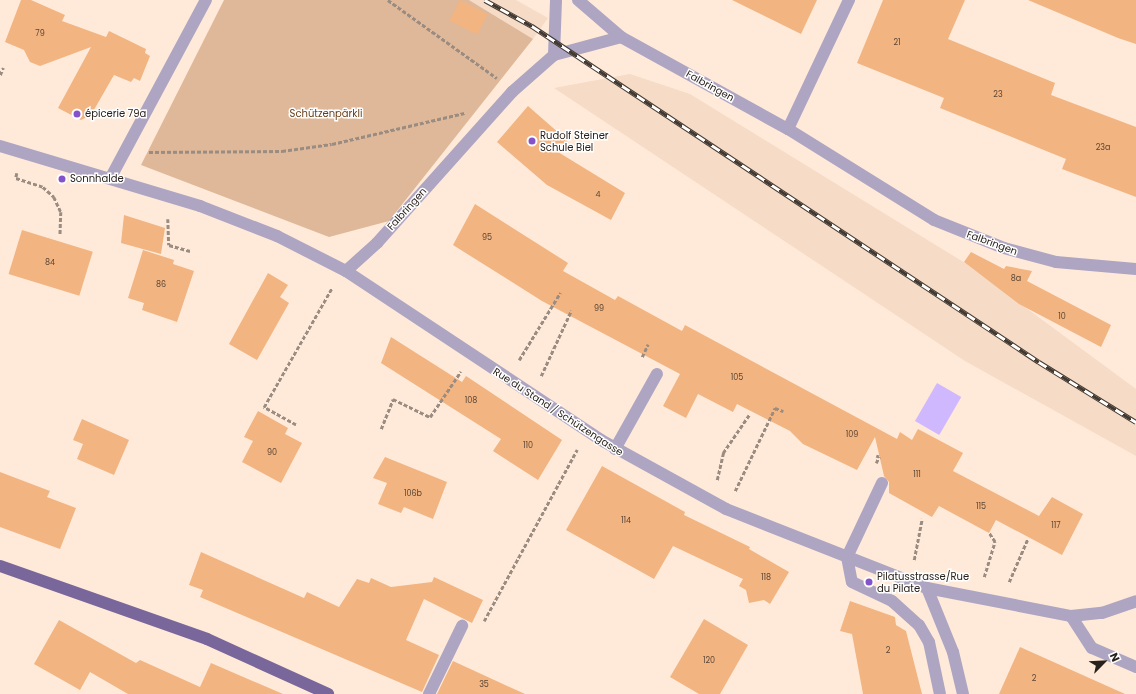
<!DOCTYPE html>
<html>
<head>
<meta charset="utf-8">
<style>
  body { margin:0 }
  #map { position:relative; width:1136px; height:694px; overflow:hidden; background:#ffead9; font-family:Poppins,sans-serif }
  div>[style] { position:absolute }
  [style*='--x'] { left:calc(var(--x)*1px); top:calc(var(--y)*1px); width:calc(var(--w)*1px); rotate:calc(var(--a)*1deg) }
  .built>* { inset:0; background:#f6dbc6 }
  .green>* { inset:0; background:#dfb899 }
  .water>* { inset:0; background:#cfb8fd; transform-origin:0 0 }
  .building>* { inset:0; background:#f2b481; transform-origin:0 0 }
  .path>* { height:2.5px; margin-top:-1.25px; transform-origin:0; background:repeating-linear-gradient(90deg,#9b8c81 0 4px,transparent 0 6px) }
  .lane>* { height:12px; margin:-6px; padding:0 6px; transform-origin:6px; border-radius:6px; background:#aea5c3 }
  .street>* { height:12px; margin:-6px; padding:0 6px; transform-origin:6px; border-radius:6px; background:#aea5c3 }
  .primary>* { height:12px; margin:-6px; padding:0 6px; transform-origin:6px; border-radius:6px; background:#79679c }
  .rail>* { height:4.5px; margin-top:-2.25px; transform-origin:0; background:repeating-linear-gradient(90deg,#fff 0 9px,#423a32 0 18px); box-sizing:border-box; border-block:1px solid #423a32 }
  .dots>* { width:11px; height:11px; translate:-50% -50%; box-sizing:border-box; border:2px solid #fff; border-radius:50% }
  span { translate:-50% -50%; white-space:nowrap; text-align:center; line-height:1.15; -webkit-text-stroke:3px #fff; paint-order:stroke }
  .number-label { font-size:8px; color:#5b4635 }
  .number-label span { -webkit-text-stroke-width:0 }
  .street-label { font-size:10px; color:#29221c }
  .poi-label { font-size:10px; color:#29221c }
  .left { translate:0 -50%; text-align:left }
  .park-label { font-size:10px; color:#673e18 }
  .north { position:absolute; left:1084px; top:642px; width:40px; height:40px; -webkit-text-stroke:3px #fff; paint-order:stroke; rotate:66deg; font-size:11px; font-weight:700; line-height:16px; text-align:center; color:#29221c }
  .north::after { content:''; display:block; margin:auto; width:14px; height:18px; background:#29221c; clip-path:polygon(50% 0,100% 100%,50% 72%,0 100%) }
</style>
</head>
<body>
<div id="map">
  <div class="built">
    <div style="clip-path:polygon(469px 0,516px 0,548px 18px,533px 39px)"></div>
    <div style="clip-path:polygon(630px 74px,690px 94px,965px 263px,1136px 389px,1136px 456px,965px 361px,554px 88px)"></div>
  </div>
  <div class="green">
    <div style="clip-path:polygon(224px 0,469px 0,533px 39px,389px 221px,329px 237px,141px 165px)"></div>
  </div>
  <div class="water">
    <div style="left:937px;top:383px;width:28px;height:44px;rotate:30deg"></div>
  </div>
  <div class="building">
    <div style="clip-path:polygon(21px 0,31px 0,65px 15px,62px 21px,106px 37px,109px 31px,146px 49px,145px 53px,150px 56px,140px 81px,134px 78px,131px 82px,114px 75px,91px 115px,81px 120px,58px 108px,91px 47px,40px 66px,30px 62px,24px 50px,5px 42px)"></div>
    <div style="left:460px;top:0;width:31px;height:23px;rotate:27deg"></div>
    <div style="clip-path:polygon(732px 0,817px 0,801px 34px)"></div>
    <div style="clip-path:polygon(883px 0,965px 0,948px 39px,1055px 83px,1051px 95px,1136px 127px,1136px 197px,1062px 169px,1066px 159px,940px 108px,944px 98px,857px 63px)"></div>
    <div style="clip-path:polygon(1028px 0,1136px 0,1136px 44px,1118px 38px)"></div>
    <div style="clip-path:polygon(528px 106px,568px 141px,558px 152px,625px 193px,611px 220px,547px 185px,497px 142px)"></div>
    <div style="clip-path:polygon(475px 204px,568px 263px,563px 271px,615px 300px,618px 296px,682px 331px,685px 325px,897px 439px,900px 432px,912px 440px,918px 429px,963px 453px,953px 471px,1039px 516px,1052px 497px,1083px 514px,1062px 555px,996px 520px,989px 533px,939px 506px,932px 517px,889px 493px,889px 482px,884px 476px,875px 437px,857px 470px,803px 444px,790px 431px,737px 404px,733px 412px,698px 394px,686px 418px,663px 406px,680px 374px,542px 301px,453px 245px)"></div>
    <div style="clip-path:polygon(124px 215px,165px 228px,161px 254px,121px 243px)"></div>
    <div style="left:22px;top:230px;width:74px;height:46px;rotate:17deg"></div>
    <div style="clip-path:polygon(143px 250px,174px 260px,173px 264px,194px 271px,177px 322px,142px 310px,144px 303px,128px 298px)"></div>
    <div style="clip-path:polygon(971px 252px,1004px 269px,1006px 266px,1032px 271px,1027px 281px,1111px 325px,1101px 347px,1019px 304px,964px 262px)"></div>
    <div style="clip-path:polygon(268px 273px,288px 285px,280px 297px,289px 303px,257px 360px,229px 344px)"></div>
    <div style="clip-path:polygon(391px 337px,462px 382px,466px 376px,562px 440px,538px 480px,493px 451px,501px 439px,381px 363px)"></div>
    <div style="clip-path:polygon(258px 411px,288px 428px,285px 434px,302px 443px,281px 483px,242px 462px,253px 441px,244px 437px)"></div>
    <div style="clip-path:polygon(82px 419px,129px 440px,114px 475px,77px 459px,83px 444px,73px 440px)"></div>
    <div style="clip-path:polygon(385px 457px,447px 482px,433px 519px,404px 507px,401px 513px,378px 504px,387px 483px,373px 478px)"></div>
    <div style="clip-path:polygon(602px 466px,685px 512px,684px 515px,750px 547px,749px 549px,789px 572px,770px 604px,764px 600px,749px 603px,746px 590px,739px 586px,743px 579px,673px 546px,654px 579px,566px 530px)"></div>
    <div style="clip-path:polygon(0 472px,50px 491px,47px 497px,76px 508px,60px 549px,0 527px)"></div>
    <div style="clip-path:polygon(201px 552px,304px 598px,307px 592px,339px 607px,357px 579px,369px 583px,371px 578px,391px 587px,432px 582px,434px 577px,483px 600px,472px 623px,424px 599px,406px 640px,439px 655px,422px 692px,200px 597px,203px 590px,189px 585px)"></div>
    <div style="clip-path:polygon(850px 601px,895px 617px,896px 625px,906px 631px,922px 694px,863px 694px,852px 634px,840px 631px)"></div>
    <div style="clip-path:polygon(704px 619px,748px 645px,720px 694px,699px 694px,670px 677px)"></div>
    <div style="clip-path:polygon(59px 620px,136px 663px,140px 660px,200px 687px,211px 663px,283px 694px,128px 694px,90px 672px,80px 690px,34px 664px)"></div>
    <div style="clip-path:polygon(1020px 647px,1125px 694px,999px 694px)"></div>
    <div style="clip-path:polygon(453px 661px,525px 694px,437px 694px)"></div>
  </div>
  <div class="path">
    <div style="--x:388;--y:0;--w:134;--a:35.6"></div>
    <div style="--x:0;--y:75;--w:8;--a:-67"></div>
    <div style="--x:149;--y:152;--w:133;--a:-0.4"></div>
    <div style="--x:282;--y:151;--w:50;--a:-8"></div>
    <div style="--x:332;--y:144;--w:136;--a:-13.2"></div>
    <div style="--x:17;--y:173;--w:5;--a:101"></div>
    <div style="--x:16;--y:178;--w:28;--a:18"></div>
    <div style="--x:43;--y:187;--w:15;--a:42"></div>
    <div style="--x:54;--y:197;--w:17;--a:65"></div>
    <div style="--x:61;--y:212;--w:23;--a:92"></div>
    <div style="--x:168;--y:219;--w:26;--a:88"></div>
    <div style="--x:169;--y:245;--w:22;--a:16"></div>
    <div style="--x:642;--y:357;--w:14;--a:-65"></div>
    <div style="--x:519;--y:360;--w:79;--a:-58.5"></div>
    <div style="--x:541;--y:376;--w:72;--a:-65.2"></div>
    <div style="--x:296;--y:425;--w:37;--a:-151"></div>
    <div style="--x:264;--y:407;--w:137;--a:-60.3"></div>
    <div style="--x:381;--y:429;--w:32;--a:-68"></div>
    <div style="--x:393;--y:399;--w:41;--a:25.9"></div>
    <div style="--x:430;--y:417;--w:55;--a:-56"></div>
    <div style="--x:876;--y:463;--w:7;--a:-63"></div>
    <div style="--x:879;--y:457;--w:3;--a:-162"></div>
    <div style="--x:717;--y:480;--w:28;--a:-77"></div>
    <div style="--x:723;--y:453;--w:46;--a:-55.6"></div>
    <div style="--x:735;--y:491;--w:92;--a:-64.3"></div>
    <div style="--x:775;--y:408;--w:9;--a:21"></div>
    <div style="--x:914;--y:560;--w:42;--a:-79"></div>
    <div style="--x:984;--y:577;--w:37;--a:-73"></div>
    <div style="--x:995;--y:542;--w:11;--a:-124"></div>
    <div style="--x:1009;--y:582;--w:48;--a:-66.6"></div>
    <div style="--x:484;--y:621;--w:195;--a:-61.5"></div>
  </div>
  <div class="lane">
    <div style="--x:615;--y:449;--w:86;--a:-60.8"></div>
    <div style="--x:882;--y:483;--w:82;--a:115.3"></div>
    <div style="--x:847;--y:557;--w:25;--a:79"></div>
    <div style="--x:852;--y:582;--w:44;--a:25.4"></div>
    <div style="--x:892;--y:601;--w:36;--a:42"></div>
    <div style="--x:919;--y:625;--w:20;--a:60"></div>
    <div style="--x:929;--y:642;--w:53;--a:78.1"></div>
    <div style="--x:429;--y:694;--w:76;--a:-64.1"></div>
  </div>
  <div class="street">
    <div style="--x:578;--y:0;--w:57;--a:40.7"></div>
    <div style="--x:554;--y:55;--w:55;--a:-87.9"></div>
    <div style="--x:788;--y:129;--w:143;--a:-64.7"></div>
    <div style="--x:0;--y:146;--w:209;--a:16.7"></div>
    <div style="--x:200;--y:206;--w:83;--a:21.3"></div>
    <div style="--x:277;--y:236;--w:77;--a:26.9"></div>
    <div style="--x:346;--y:271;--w:306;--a:33.5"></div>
    <div style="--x:601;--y:440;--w:143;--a:28.9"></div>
    <div style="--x:726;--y:509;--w:216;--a:21.5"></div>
    <div style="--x:927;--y:588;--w:147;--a:11"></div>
    <div style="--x:1071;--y:616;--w:31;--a:-6"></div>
    <div style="--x:1102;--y:613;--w:36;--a:-19"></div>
    <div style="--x:111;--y:177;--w:201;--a:-61.8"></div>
    <div style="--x:346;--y:271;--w:42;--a:-42.1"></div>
    <div style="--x:377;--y:243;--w:203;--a:-48.2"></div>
    <div style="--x:512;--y:92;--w:56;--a:-41.4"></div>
    <div style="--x:554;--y:55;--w:69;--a:-15"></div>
    <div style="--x:621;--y:37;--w:191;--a:28.9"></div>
    <div style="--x:788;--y:129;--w:172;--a:31.9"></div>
    <div style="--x:934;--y:220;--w:75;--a:21.8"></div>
    <div style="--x:1004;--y:248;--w:54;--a:15.1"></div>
    <div style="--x:1056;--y:262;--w:80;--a:5"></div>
    <div style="--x:927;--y:588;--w:69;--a:67.9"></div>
    <div style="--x:953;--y:652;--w:43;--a:76.6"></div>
    <div style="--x:1071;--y:616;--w:38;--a:57"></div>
    <div style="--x:1092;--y:648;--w:48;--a:23.4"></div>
  </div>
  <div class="primary">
    <div style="--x:0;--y:566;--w:219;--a:19.4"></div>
    <div style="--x:207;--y:639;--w:133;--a:24.4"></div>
  </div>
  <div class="rail">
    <div style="--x:485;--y:0;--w:54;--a:29"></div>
    <div style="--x:532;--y:26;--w:608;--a:33.53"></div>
    <div style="--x:1039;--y:362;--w:114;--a:31.7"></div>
  </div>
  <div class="dots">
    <div style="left:77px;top:114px;background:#8453cb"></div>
    <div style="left:532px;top:141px;background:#8453cb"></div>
    <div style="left:62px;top:179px;background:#8453cb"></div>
    <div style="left:869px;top:582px;background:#8453cb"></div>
  </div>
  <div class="number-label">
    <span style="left:40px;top:34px">79</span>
    <span style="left:897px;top:43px">21</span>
    <span style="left:998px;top:95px">23</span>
    <span style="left:1103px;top:148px">23a</span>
    <span style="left:598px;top:195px">4</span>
    <span style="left:487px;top:238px">95</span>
    <span style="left:50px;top:263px">84</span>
    <span style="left:1016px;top:279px">8a</span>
    <span style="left:161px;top:285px">86</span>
    <span style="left:599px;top:309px">99</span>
    <span style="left:1062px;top:317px">10</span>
    <span style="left:737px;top:378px">105</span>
    <span style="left:471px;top:401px">108</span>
    <span style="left:852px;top:435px">109</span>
    <span style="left:528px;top:446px">110</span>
    <span style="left:272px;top:453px">90</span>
    <span style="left:917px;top:475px">111</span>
    <span style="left:413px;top:494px">106b</span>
    <span style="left:981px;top:507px">115</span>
    <span style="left:626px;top:521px">114</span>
    <span style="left:1056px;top:526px">117</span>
    <span style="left:766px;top:578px">118</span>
    <span style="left:888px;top:651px">2</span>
    <span style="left:709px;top:661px">120</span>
    <span style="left:1034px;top:679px">2</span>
    <span style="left:484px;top:685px">35</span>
  </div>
  <div class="street-label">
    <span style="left:710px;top:86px;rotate:29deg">Falbringen</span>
    <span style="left:407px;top:209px;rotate:-48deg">Falbringen</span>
    <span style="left:992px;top:243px;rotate:20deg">Falbringen</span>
    <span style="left:558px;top:412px;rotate:33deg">Rue du Stand / Schützengasse</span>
  </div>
  <div class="poi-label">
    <span class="left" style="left:85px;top:114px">épicerie 79a</span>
    <span class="left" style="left:540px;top:141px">Rudolf Steiner<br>Schule Biel</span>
    <span class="left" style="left:70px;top:179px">Sonnhalde</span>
    <span class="left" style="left:877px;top:582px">Pilatusstrasse/Rue<br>du Pilate</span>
  </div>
  <div class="park-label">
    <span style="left:326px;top:114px">Schützenpärkli</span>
  </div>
  <div class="north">N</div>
</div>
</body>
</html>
